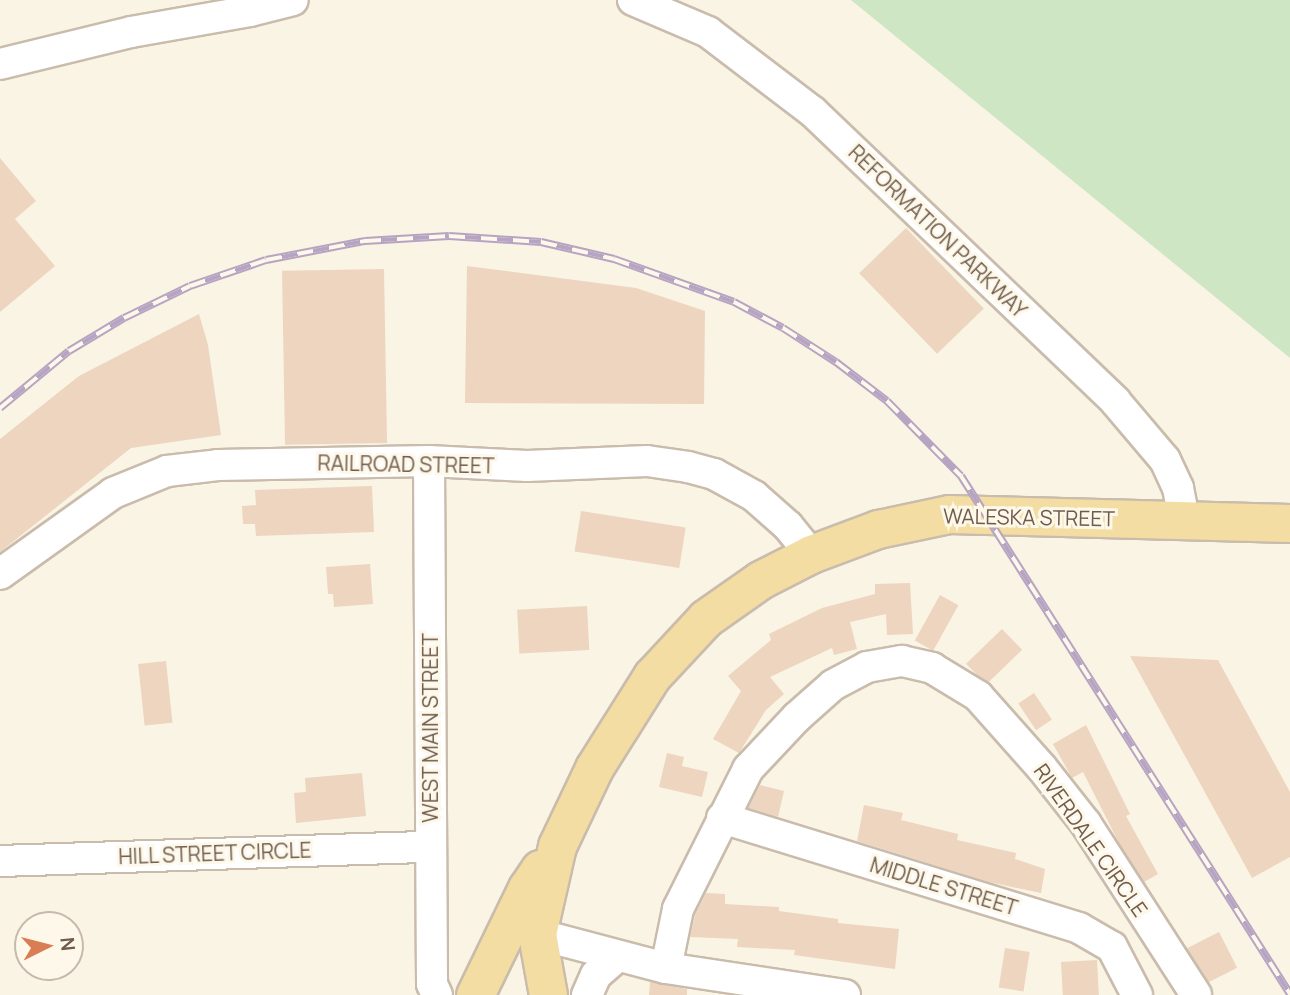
<!DOCTYPE html>
<html>
<head>
<meta charset="utf-8">
<style>
  body { margin:0 }
  #map { position:relative; width:1290px; height:995px; overflow:hidden; background:#faf4e4; font-family:Manrope,sans-serif }
  div>[style] { position:absolute }
  [style*='--x'] { left:calc(var(--x)*1px); top:calc(var(--y)*1px); width:calc(var(--w)*1px); rotate:calc(var(--a)*1deg) }
  .green>* { inset:0; background:#cfe6c4 }
  .building>* { inset:0; background:#edd5bf; transform-origin:0 0 }
  .roads { filter:drop-shadow(2px 0 #cabcac) drop-shadow(-2px 0 #cabcac) drop-shadow(0 2px #cabcac) drop-shadow(0 -2px #cabcac) }
  .minor>* { height:30px; margin:-15px; padding:0 15px; transform-origin:15px; border-radius:15px; background:#fff }
  .major>* { height:37px; margin:-18.5px; padding:0 18.5px; transform-origin:18.5px; border-radius:18.5px; background:#f3dda2 }
  .rail>* { height:8px; margin-top:-4px; transform-origin:0; background:repeating-linear-gradient(90deg,#fdf8ea 0 16px,#b7a4c2 0 32px); box-sizing:border-box; border-block:2px solid #b7a4c2 }
  span { translate:-50% -50%; white-space:nowrap; text-align:center; line-height:1.15; -webkit-text-stroke:6px #fdf8ea; paint-order:stroke }
  .street-label { font-size:21px; color:#705c4c }
  .north { position:absolute; left:14px; top:911px; width:70px; height:70px; box-sizing:border-box; background:#fdf8ea; border:2px solid #c5baab; border-radius:50%; rotate:84deg; font-size:19px; font-weight:700; line-height:28px; text-align:center; color:#705c4c }
  .north::after { content:''; display:block; margin:auto; width:24px; height:32px; background:#d97e54; clip-path:polygon(50% 0,100% 100%,50% 72%,0 100%) }
</style>
</head>
<body>
<div id="map">
  <div class="green">
    <div style="clip-path:polygon(851px 0,1290px 0,1290px 358px)"></div>
  </div>
  <div class="building">
    <div style="clip-path:polygon(0 158px,36px 201px,15px 219px,55px 266px,0 312px)"></div>
    <div style="left:906px;top:228px;width:112px;height:65px;rotate:46deg"></div>
    <div style="clip-path:polygon(467px 266px,636px 288px,705px 311px,704px 404px,465px 403px)"></div>
    <div style="left:384px;top:269px;width:174px;height:102px;rotate:89deg"></div>
    <div style="clip-path:polygon(199px 314px,208px 345px,221px 435px,131px 448px,0 552px,0 439px,79px 376px)"></div>
    <div style="clip-path:polygon(372px 486px,374px 532px,256px 536px,255px 524px,243px 524px,242px 506px,256px 505px,255px 490px)"></div>
    <div style="left:581px;top:511px;width:106px;height:41px;rotate:9deg"></div>
    <div style="clip-path:polygon(370px 564px,373px 604px,334px 607px,333px 594px,328px 594px,326px 567px)"></div>
    <div style="clip-path:polygon(910px 583px,913px 634px,887px 635px,886px 614px,850px 622px,857px 649px,834px 655px,832px 648px,770px 677px,784px 694px,766px 710px,739px 753px,713px 739px,741px 691px,728px 676px,771px 640px,769px 634px,822px 608px,875px 594px,875px 584px)"></div>
    <div style="left:940px;top:595px;width:21px;height:52px;rotate:29deg"></div>
    <div style="left:587px;top:606px;width:44px;height:70px;rotate:87deg"></div>
    <div style="left:1002px;top:629px;width:29px;height:50px;rotate:46deg"></div>
    <div style="clip-path:polygon(1130px 656px,1218px 660px,1290px 792px,1290px 857px,1252px 878px)"></div>
    <div style="left:166px;top:661px;width:62px;height:28px;rotate:84deg"></div>
    <div style="left:1034px;top:693px;width:32px;height:19px;rotate:56deg"></div>
    <div style="clip-path:polygon(1086px 725px,1130px 814px,1126px 816px,1158px 874px,1144px 882px,1120px 845px,1083px 772px,1072px 778px,1053px 744px)"></div>
    <div style="clip-path:polygon(667px 753px,684px 757px,682px 766px,708px 772px,702px 797px,659px 787px)"></div>
    <div style="clip-path:polygon(362px 773px,366px 816px,296px 823px,294px 793px,306px 792px,305px 778px)"></div>
    <div style="clip-path:polygon(760px 785px,784px 791px,778px 817px,748px 808px)"></div>
    <div style="clip-path:polygon(864px 805px,903px 813px,901px 820px,958px 834px,957px 840px,1016px 853px,1015px 859px,1045px 869px,1041px 893px,989px 882px,857px 841px)"></div>
    <div style="clip-path:polygon(706px 893px,725px 894px,725px 904px,779px 907px,779px 911px,838px 919px,838px 923px,899px 929px,895px 969px,794px 955px,795px 950px,737px 947px,738px 939px,690px 937px,695px 915px)"></div>
    <div style="left:1219px;top:932px;width:40px;height:36px;rotate:63deg"></div>
    <div style="left:1005px;top:948px;width:25px;height:40px;rotate:9deg"></div>
    <div style="left:1097px;top:960px;width:35px;height:36px;rotate:87deg"></div>
    <div style="clip-path:polygon(650px 982px,687px 989px,687px 995px,649px 995px)"></div>
  </div>
  <div class="roads">
    <div class="minor">
      <div style="--x:633;--y:0;--w:82;--a:23.1"></div>
      <div style="--x:708;--y:32;--w:132;--a:37.3"></div>
      <div style="--x:813;--y:112;--w:418;--a:43.7"></div>
      <div style="--x:1115;--y:401;--w:77;--a:49.7"></div>
      <div style="--x:1165;--y:460;--w:31;--a:65"></div>
      <div style="--x:1178;--y:488;--w:33;--a:79"></div>
      <div style="--x:0;--y:64;--w:135;--a:-13.7"></div>
      <div style="--x:131;--y:32;--w:121;--a:-10"></div>
      <div style="--x:250;--y:11;--w:44;--a:-14.3"></div>
      <div style="--x:429;--y:461;--w:523;--a:89.67"></div>
      <div style="--x:432;--y:984;--w:12;--a:66"></div>
      <div style="--x:0;--y:574;--w:139;--a:-35.6"></div>
      <div style="--x:113;--y:493;--w:58;--a:-22.2"></div>
      <div style="--x:167;--y:471;--w:51;--a:-6.7"></div>
      <div style="--x:218;--y:465;--w:211;--a:-1.1"></div>
      <div style="--x:429;--y:461;--w:98;--a:2.9"></div>
      <div style="--x:527;--y:466;--w:120;--a:-2.4"></div>
      <div style="--x:647;--y:461;--w:41;--a:8.3"></div>
      <div style="--x:688;--y:467;--w:27;--a:15"></div>
      <div style="--x:714;--y:474;--w:46;--a:28.8"></div>
      <div style="--x:754;--y:496;--w:45;--a:41.4"></div>
      <div style="--x:788;--y:526;--w:36;--a:51"></div>
      <div style="--x:722;--y:818;--w:374;--a:17.1"></div>
      <div style="--x:1079;--y:928;--w:38;--a:30"></div>
      <div style="--x:1112;--y:947;--w:54;--a:62.5"></div>
      <div style="--x:0;--y:861;--w:430;--a:-1.9"></div>
      <div style="--x:537;--y:934;--w:133;--a:14.8"></div>
      <div style="--x:666;--y:968;--w:181;--a:8.6"></div>
      <div style="--x:666;--y:968;--w:60;--a:-78.5"></div>
      <div style="--x:678;--y:909;--w:157;--a:-63.4"></div>
      <div style="--x:748;--y:769;--w:71;--a:-46.7"></div>
      <div style="--x:797;--y:717;--w:48;--a:-41.6"></div>
      <div style="--x:833;--y:685;--w:38;--a:-28"></div>
      <div style="--x:867;--y:667;--w:36;--a:-10"></div>
      <div style="--x:902;--y:661;--w:31;--a:13"></div>
      <div style="--x:932;--y:668;--w:54;--a:31.3"></div>
      <div style="--x:978;--y:696;--w:96;--a:48.4"></div>
      <div style="--x:1042;--y:768;--w:71;--a:51.8"></div>
      <div style="--x:1086;--y:824;--w:203;--a:57.2"></div>
      <div style="--x:587;--y:995;--w:22;--a:-66"></div>
      <div style="--x:596;--y:975;--w:29;--a:-41"></div>
    </div>
    <div class="major">
      <div style="--x:475;--y:995;--w:119;--a:-64.1"></div>
      <div style="--x:527;--y:888;--w:23;--a:-56"></div>
      <div style="--x:548;--y:995;--w:62;--a:-100.2"></div>
      <div style="--x:537;--y:934;--w:90;--a:-77.2"></div>
      <div style="--x:557;--y:846;--w:86;--a:-64.6"></div>
      <div style="--x:594;--y:768;--w:109;--a:-57.8"></div>
      <div style="--x:652;--y:676;--w:79;--a:-47"></div>
      <div style="--x:706;--y:618;--w:66;--a:-35.1"></div>
      <div style="--x:760;--y:580;--w:57;--a:-27"></div>
      <div style="--x:811;--y:554;--w:72;--a:-20.5"></div>
      <div style="--x:878;--y:529;--w:73;--a:-11.9"></div>
      <div style="--x:949;--y:514;--w:341;--a:1.5"></div>
    </div>
  </div>
  <div class="rail">
    <div style="--x:0;--y:408;--w:89;--a:-39.6"></div>
    <div style="--x:69;--y:351;--w:64;--a:-31"></div>
    <div style="--x:124;--y:318;--w:73;--a:-25.9"></div>
    <div style="--x:190;--y:286;--w:80;--a:-18.9"></div>
    <div style="--x:266;--y:260;--w:101;--a:-10.9"></div>
    <div style="--x:365;--y:241;--w:84;--a:-3.4"></div>
    <div style="--x:449;--y:236;--w:92;--a:3.7"></div>
    <div style="--x:541;--y:242;--w:75;--a:13.1"></div>
    <div style="--x:614;--y:259;--w:127;--a:19.7"></div>
    <div style="--x:734;--y:302;--w:55;--a:28"></div>
    <div style="--x:783;--y:328;--w:63;--a:32.7"></div>
    <div style="--x:836;--y:362;--w:64;--a:37.4"></div>
    <div style="--x:887;--y:401;--w:105;--a:45.4"></div>
    <div style="--x:961;--y:476;--w:614;--a:57.58"></div>
  </div>
  <div class="street-label">
    <span style="left:938px;top:231px;rotate:44deg">REFORMATION PARKWAY</span>
    <span style="left:406px;top:464px;rotate:1deg">RAILROAD STREET</span>
    <span style="left:1029px;top:517px;rotate:1deg">WALESKA STREET</span>
    <span style="left:430px;top:728px;rotate:-90deg">WEST MAIN STREET</span>
    <span style="left:1091px;top:840px;rotate:55deg">RIVERDALE CIRCLE</span>
    <span style="left:215px;top:853px;rotate:-2deg">HILL STREET CIRCLE</span>
    <span style="left:944px;top:886px;rotate:17deg">MIDDLE STREET</span>
  </div>
  <div class="north">N</div>
</div>
</body>
</html>
